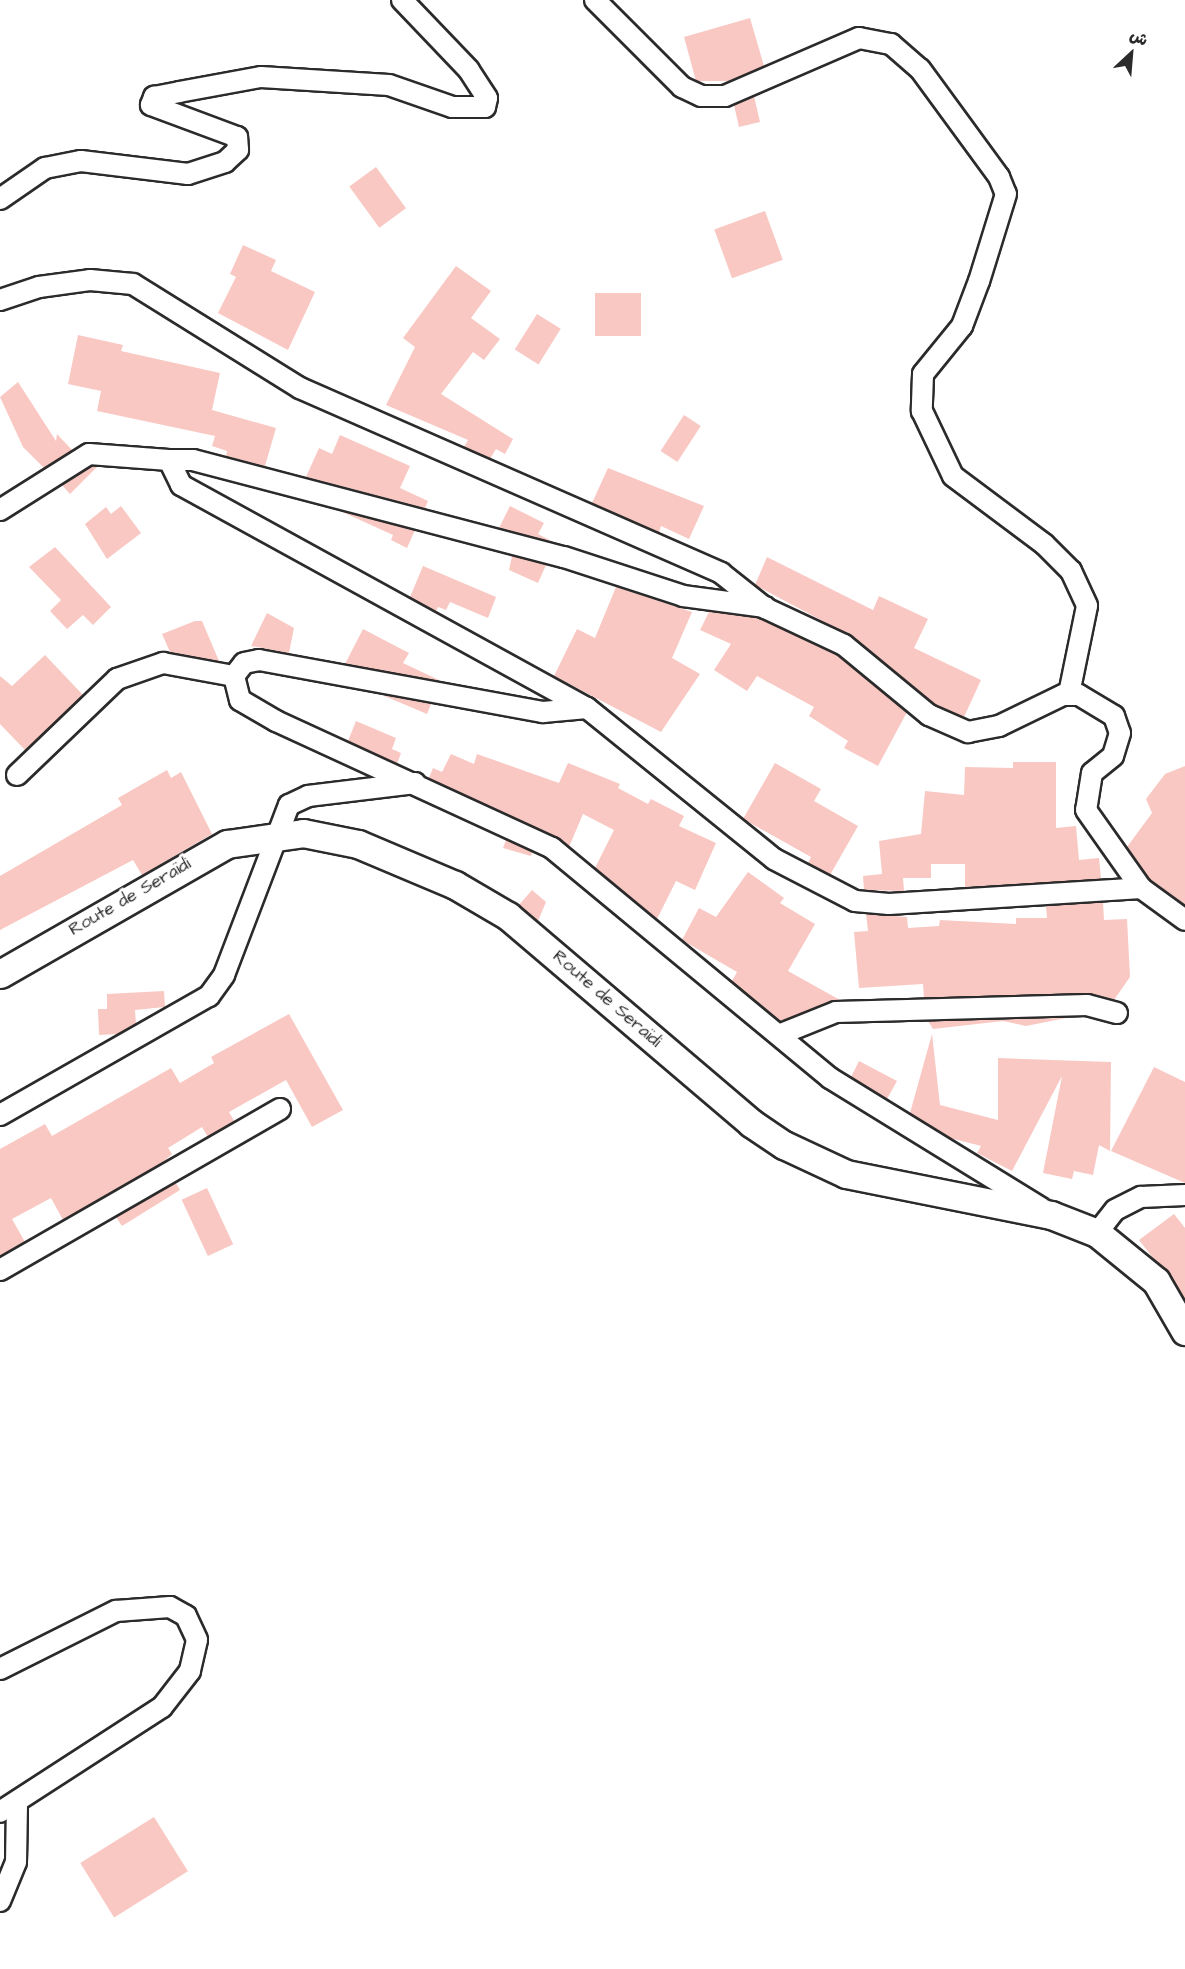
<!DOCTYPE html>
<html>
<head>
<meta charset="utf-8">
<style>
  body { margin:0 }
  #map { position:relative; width:1185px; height:1969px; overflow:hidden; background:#fff; font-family:"Architects Daughter","Playpen Sans Arabic",sans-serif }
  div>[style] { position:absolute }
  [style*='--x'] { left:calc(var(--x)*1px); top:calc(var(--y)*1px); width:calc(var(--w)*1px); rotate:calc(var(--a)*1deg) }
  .building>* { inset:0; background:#f9c8c3; transform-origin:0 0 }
  .roads { filter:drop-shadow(2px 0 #2b2b2b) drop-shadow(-2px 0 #2b2b2b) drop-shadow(0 2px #2b2b2b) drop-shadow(0 -2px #2b2b2b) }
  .street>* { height:20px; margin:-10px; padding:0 10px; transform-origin:10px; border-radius:10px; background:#fff }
  .secondary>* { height:27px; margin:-13.5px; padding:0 13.5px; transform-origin:13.5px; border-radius:13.5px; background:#fff }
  span { translate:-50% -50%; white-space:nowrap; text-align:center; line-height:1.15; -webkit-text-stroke:5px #fff; paint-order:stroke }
  .street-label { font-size:18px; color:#2b2b2b }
  .north { position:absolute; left:1101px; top:24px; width:60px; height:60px; -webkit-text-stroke:4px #fff; paint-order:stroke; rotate:26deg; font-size:16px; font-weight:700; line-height:24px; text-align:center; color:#2b2b2b }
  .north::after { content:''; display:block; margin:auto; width:21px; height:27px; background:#2b2b2b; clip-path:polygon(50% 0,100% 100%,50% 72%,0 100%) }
</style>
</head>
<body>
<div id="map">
  <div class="building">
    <div style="clip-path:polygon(750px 18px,764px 66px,729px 81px,696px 81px,684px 37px)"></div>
    <div style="clip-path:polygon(754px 96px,760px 122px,739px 127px,734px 105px)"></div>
    <div style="left:376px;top:167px;width:51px;height:33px;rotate:54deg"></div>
    <div style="left:765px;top:211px;width:52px;height:54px;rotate:70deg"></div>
    <div style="clip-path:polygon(243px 245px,276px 260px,271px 271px,315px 292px,288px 350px,218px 313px,236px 277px,230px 274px)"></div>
    <div style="clip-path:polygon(456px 266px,491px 291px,471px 318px,500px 339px,484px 360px,473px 352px,441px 394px,513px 439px,505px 454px,496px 449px,490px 459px,464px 447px,468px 440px,386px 405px,415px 347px,403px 338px)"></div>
    <div style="left:595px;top:293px;width:46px;height:43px"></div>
    <div style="left:537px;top:314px;width:28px;height:42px;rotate:32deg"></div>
    <div style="clip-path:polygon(78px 335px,123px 345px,121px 351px,220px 373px,212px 410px,276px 428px,265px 466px,226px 456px,227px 451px,212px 446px,215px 436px,97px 411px,101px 391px,68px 384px)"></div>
    <div style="clip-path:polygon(18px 382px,56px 441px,57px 434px,72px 450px,80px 445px,44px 468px,23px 447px,0 397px)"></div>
    <div style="left:684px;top:415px;width:20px;height:43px;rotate:33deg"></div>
    <div style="clip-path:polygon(340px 435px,410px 466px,400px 488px,428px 501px,425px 508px,306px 477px,319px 448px,332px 454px)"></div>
    <div style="clip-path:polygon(92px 466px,97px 467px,70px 494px,62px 485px)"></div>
    <div style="clip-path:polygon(608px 468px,704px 506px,689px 539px,661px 526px,659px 533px,592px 503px)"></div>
    <div style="clip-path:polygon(121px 506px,141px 533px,107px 559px,85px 524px,106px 507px,111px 514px)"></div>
    <div style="clip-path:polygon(510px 506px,544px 523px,538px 534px,553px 542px,499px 528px)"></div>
    <div style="clip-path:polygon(338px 510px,415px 530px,407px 548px,391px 540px,393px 535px)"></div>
    <div style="clip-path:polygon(55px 547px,111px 607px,93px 625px,83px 615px,67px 629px,50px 611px,61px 600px,29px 567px)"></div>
    <div style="clip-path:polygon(512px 556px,546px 565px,538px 583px,509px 570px)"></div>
    <div style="clip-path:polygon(767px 557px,873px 610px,879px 596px,928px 619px,914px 648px,981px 680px,964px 717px,935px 705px,851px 636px,755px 585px)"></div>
    <div style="clip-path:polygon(423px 566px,496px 597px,488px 618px,450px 602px,446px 610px,438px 607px,436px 611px,410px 597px)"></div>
    <div style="clip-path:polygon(616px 587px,692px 612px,672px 658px,700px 674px,661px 732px,554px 676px,577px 629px,595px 638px)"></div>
    <div style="clip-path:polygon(709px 612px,759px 618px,838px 655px,907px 712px,878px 766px,844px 748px,848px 741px,809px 716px,814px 707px,757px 676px,747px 691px,714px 670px,731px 644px,700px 630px)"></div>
    <div style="clip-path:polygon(267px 613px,294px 628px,289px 653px,251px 646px)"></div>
    <div style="clip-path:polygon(195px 621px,202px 621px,219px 661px,170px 652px,162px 634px)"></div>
    <div style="clip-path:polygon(363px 629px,409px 653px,403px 663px,441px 681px,345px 664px)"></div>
    <div style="clip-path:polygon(45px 655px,83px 695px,25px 750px,0 724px,0 676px,12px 686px)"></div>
    <div style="clip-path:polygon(382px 695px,431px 704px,427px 714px)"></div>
    <div style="clip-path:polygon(356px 721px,396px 738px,392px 749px,401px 753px,397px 764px,348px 741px)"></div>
    <div style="clip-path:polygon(451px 754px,474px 764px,477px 754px,559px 783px,568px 763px,620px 784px,618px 788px,648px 804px,651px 799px,684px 816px,679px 826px,716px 843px,695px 890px,676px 881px,657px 919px,595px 868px,614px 830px,583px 814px,569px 847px,429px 778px,433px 768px,442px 772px)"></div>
    <div style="clip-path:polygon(1013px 762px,1056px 762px,1056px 828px,1076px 826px,1079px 860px,1099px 858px,1101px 879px,965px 887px,965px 864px,931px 864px,931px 878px,903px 878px,904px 891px,864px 890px,863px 876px,882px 874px,879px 841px,921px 834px,925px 791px,964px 795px,965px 767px,1013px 768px)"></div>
    <div style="clip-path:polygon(775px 763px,821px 789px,814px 801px,858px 826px,830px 875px,808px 863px,811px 857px,743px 819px)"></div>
    <div style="clip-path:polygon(1185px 766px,1185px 905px,1149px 879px,1127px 847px,1152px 813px,1146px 799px,1165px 774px)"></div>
    <div style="clip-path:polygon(167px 770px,171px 778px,181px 772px,212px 834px,142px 875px,133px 860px,0 930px,0 876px,122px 805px,118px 798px)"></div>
    <div style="clip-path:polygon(506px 840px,532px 852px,531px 856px,503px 848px)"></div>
    <div style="clip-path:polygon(748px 872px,784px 898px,780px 903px,815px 924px,788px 971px,840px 1000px,780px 1021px,732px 981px,737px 972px,682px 940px,699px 908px,716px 917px)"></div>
    <div style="clip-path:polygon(532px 890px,546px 902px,538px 921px,519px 905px)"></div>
    <div style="clip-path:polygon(1103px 902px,1104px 920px,1127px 919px,1130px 977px,1114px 1000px,1087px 993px,924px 998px,923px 984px,859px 988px,854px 932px,868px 931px,866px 914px,907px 917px,908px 928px,939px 926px,940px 920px,1016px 924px,1016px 918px,1047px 918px,1046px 906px)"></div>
    <div style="clip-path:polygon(164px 991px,165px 1007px,135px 1010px,136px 1024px,118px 1034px,99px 1035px,98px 1009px,107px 1009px,107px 994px)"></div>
    <div style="clip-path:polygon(289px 1014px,343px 1110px,312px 1127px,286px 1080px,229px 1112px,234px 1121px,208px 1137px,202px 1127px,168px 1148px,172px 1154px,163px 1162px,63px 1220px,51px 1198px,12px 1219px,25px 1242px,0 1256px,0 1149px,45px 1124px,52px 1136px,171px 1068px,180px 1083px,214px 1063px,211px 1057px)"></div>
    <div style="clip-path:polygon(1066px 1018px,1026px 1026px,1003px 1021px,933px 1029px,928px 1021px)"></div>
    <div style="clip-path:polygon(932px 1034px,940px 1105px,998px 1120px,998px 1058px,1111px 1062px,1110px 1151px,1099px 1145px,1093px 1175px,1074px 1171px,1072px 1179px,1043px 1173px,1062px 1076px,1012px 1171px,977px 1153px,981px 1146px,950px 1138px,910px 1113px)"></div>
    <div style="clip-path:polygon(859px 1061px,897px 1081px,887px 1099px,851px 1077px)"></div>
    <div style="clip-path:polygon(1154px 1067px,1185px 1082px,1185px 1183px,1111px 1151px)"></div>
    <div style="clip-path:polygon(176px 1183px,180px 1190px,122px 1226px,116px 1217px)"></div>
    <div style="left:207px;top:1188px;width:62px;height:28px;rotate:65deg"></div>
    <div style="clip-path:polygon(1174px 1214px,1185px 1228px,1185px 1299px,1139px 1240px)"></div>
    <div style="left:154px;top:1817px;width:64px;height:87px;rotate:58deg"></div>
  </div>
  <div class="roads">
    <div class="street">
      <div style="--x:595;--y:0;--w:123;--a:45"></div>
      <div style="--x:682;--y:87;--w:21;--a:25"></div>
      <div style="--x:701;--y:96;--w:24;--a:0"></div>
      <div style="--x:725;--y:96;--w:146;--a:-23.4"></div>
      <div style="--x:859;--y:38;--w:33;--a:11"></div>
      <div style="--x:891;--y:44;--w:38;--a:41"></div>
      <div style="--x:920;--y:69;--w:134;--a:53.8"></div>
      <div style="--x:999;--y:177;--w:18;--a:68"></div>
      <div style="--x:1006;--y:194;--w:91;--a:107.2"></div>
      <div style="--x:979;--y:281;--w:48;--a:110.7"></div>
      <div style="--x:962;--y:326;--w:62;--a:129.1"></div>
      <div style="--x:923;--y:374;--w:37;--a:92"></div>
      <div style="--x:922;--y:411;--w:72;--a:64.5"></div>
      <div style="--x:953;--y:476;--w:114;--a:36.8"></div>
      <div style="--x:1044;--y:544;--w:38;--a:45"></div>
      <div style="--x:1071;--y:571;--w:38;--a:65"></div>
      <div style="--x:1087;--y:606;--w:90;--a:101.6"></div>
      <div style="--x:0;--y:199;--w:55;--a:-34.6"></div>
      <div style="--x:45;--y:168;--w:37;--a:-11"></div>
      <div style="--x:81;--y:161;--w:108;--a:6.9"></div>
      <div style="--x:188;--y:174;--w:39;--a:-18"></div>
      <div style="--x:225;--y:162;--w:18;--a:-43"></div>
      <div style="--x:238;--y:150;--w:13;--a:-94"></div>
      <div style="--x:237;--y:137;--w:92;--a:-159.6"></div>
      <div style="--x:151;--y:105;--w:9;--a:-69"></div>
      <div style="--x:154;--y:97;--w:25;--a:-11"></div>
      <div style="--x:179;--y:92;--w:83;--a:-10.4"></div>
      <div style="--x:261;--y:77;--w:128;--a:3.6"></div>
      <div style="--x:389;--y:85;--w:67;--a:19.2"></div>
      <div style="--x:452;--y:107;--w:33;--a:0"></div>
      <div style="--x:485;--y:107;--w:9;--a:-77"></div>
      <div style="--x:487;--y:98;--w:33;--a:-123"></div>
      <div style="--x:469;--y:70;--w:97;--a:-133.7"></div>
      <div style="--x:0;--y:300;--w:41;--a:-18.4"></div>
      <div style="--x:39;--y:287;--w:51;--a:-7.8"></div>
      <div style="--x:90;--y:280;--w:43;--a:5.3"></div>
      <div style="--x:133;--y:284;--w:197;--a:31.9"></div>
      <div style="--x:300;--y:388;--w:460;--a:23.7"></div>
      <div style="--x:721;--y:573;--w:56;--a:38.5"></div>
      <div style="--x:765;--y:608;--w:87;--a:25.1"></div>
      <div style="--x:844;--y:645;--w:110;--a:39.5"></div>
      <div style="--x:929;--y:715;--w:43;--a:23.6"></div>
      <div style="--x:968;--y:732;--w:32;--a:-11"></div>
      <div style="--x:999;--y:726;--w:71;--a:-25.8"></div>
      <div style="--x:1063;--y:695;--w:16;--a:0"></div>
      <div style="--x:1079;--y:695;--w:41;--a:31"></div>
      <div style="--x:1114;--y:716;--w:18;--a:71"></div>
      <div style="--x:1120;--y:733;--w:24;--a:107"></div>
      <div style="--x:1113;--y:756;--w:27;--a:141"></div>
      <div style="--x:1092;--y:773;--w:37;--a:99"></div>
      <div style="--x:1086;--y:810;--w:95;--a:54.8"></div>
      <div style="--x:1141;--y:888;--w:54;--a:36"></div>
      <div style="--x:169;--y:460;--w:24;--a:0"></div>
      <div style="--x:193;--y:460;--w:383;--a:14.7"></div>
      <div style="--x:564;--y:557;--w:125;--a:18.1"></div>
      <div style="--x:683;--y:596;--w:83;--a:7.6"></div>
      <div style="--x:0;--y:510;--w:105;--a:-32.2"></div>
      <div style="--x:89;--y:454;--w:80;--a:4.3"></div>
      <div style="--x:169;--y:460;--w:28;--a:64"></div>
      <div style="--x:181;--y:485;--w:463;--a:28.8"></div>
      <div style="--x:587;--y:708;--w:240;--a:38.9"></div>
      <div style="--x:774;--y:859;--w:91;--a:27.4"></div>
      <div style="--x:855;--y:901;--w:34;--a:5"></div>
      <div style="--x:889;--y:904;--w:253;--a:-3.6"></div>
      <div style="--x:234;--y:676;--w:25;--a:76"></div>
      <div style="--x:240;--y:700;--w:42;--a:30.3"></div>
      <div style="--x:276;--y:721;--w:304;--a:24.7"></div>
      <div style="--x:552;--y:848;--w:361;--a:39.6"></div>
      <div style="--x:830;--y:1078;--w:248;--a:31.6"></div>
      <div style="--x:17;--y:775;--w:139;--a:-43.8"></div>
      <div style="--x:117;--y:679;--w:49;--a:-19.2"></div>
      <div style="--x:163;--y:663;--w:72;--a:10.4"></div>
      <div style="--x:234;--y:676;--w:16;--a:-52"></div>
      <div style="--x:244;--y:663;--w:15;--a:-11"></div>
      <div style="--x:259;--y:660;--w:289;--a:10.4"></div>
      <div style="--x:543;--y:712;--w:44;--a:-5.2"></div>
      <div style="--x:781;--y:1034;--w:59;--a:-21.8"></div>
      <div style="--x:836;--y:1012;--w:251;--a:-1.6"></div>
      <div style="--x:1087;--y:1005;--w:31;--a:15"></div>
      <div style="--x:0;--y:1115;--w:241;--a:-29.7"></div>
      <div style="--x:209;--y:996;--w:26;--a:-54"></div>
      <div style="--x:224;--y:975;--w:182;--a:-69.1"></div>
      <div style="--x:289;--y:805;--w:21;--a:-25"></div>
      <div style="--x:308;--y:796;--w:108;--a:-6.9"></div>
      <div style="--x:1097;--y:1233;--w:29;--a:-52"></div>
      <div style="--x:1115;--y:1210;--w:29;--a:-27"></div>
      <div style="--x:1141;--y:1197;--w:44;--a:-2.6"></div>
      <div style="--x:0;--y:1270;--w:323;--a:-29.9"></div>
      <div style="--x:0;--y:1669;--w:130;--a:-26.6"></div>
      <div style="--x:116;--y:1611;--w:54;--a:-4.2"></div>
      <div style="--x:170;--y:1607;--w:18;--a:29"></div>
      <div style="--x:186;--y:1616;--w:26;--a:65"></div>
      <div style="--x:197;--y:1640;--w:32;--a:103"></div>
      <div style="--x:190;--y:1671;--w:46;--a:127.9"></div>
      <div style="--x:162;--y:1707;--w:193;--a:147.1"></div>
      <div style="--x:0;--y:1901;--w:42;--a:-67.7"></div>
      <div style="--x:16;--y:1862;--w:60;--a:-89"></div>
    </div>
    <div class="secondary">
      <div style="--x:0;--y:974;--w:262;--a:-29.8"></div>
      <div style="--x:227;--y:844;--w:77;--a:-8.2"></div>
      <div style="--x:303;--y:833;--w:56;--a:11.3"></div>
      <div style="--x:358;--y:844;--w:105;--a:22.9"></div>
      <div style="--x:455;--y:885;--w:61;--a:30.3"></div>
      <div style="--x:508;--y:916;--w:319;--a:40.4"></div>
      <div style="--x:751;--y:1123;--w:40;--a:34"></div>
      <div style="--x:784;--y:1145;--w:68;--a:25.1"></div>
      <div style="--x:846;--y:1174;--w:209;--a:11.3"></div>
      <div style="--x:1051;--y:1215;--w:49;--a:21.4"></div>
      <div style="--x:1097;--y:1233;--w:76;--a:39.1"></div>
      <div style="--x:1156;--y:1281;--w:58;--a:59.9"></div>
    </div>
  </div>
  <div class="street-label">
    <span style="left:130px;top:897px;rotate:-30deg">Route de Seraïdi</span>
    <span style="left:607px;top:999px;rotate:41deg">Route de Seraïdi</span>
  </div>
  <div class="north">ش</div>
</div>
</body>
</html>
